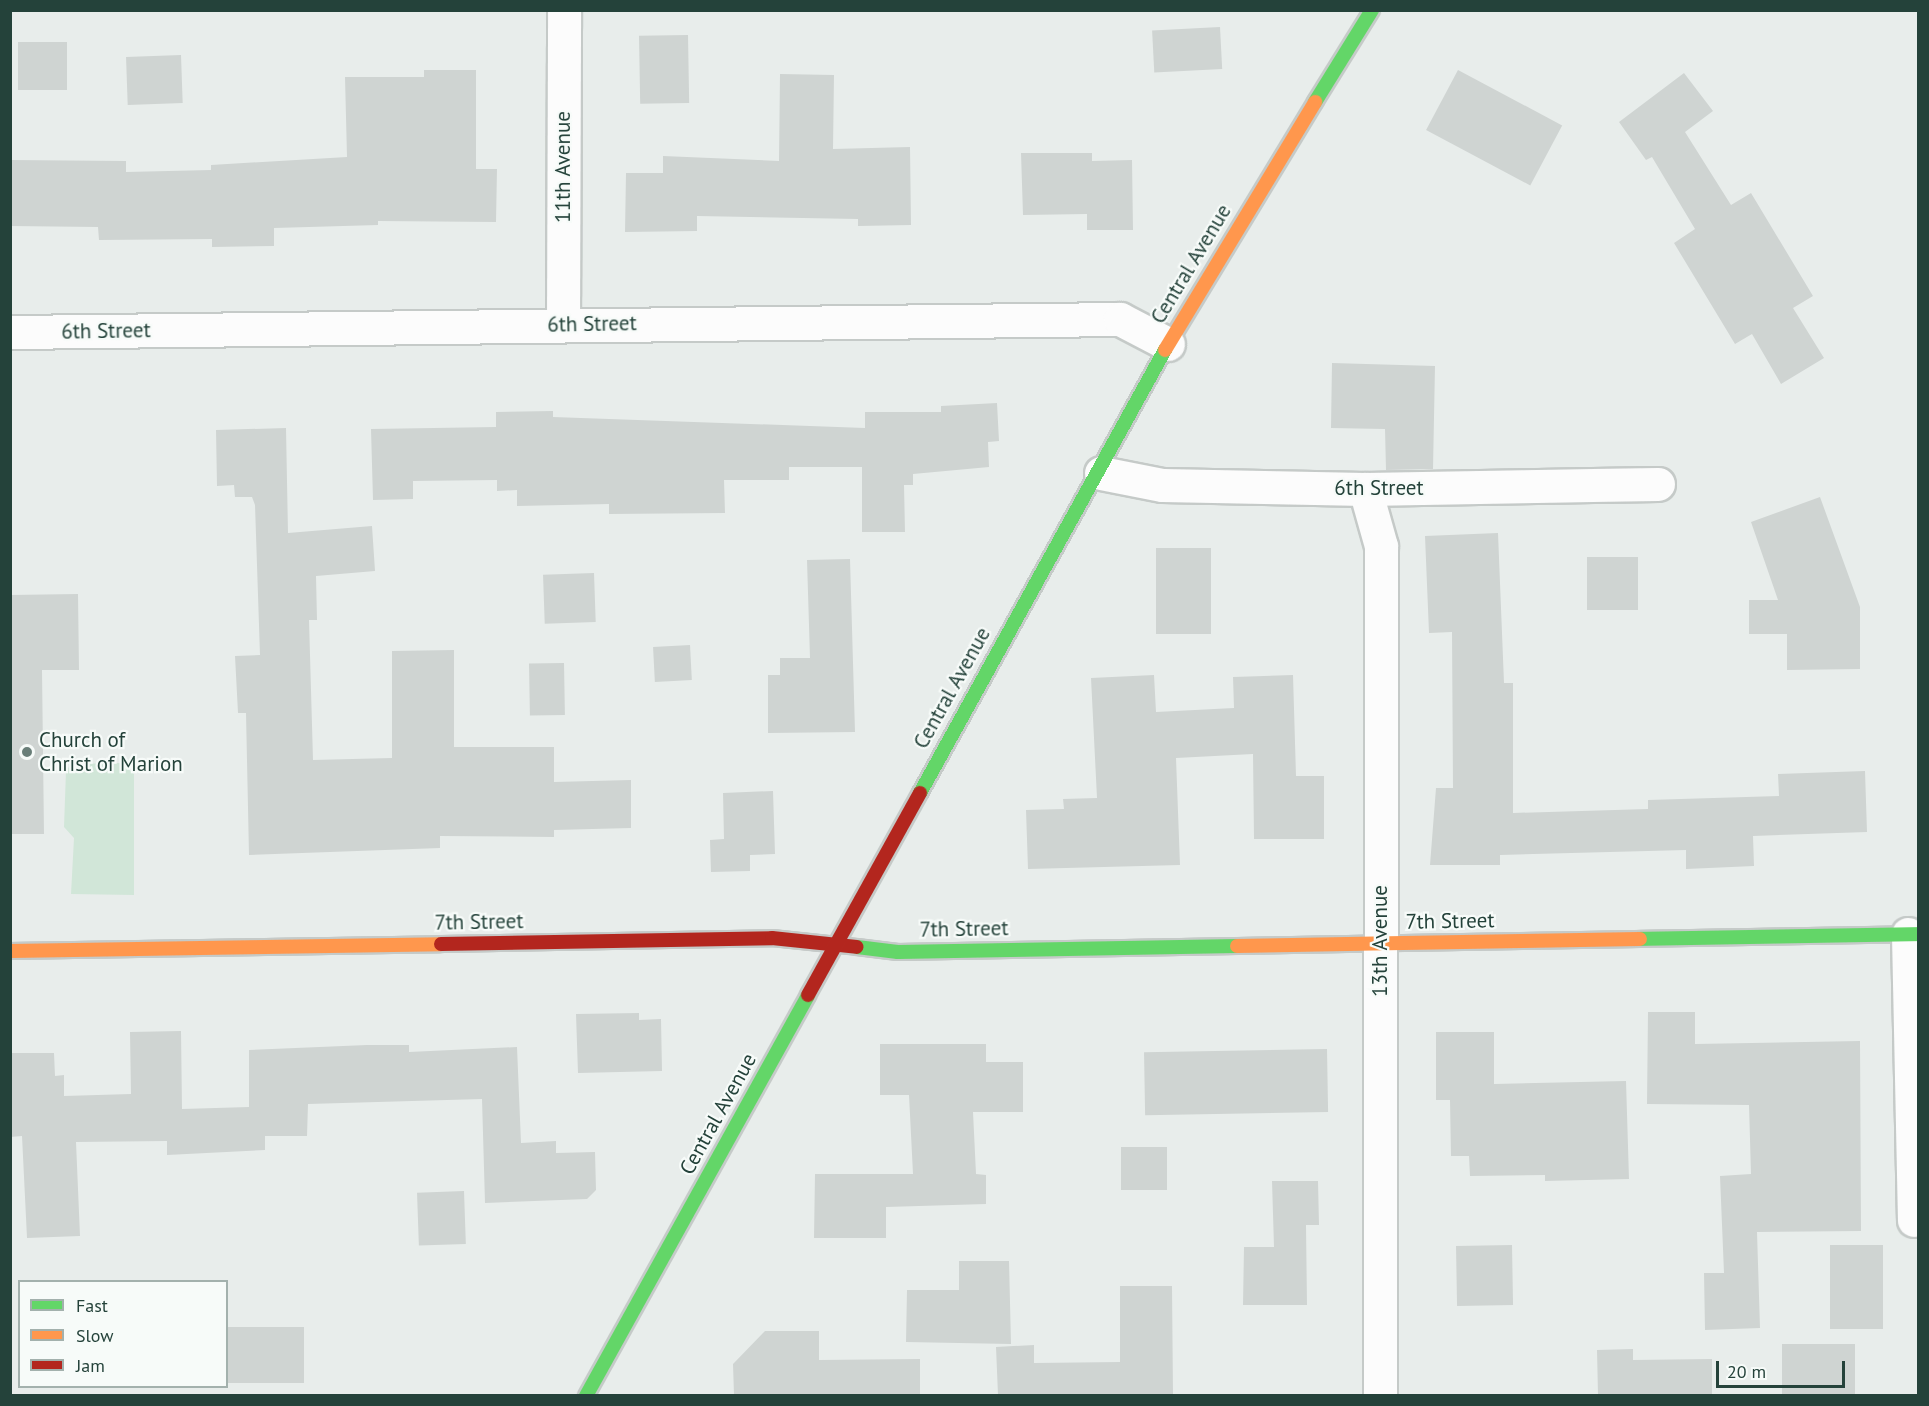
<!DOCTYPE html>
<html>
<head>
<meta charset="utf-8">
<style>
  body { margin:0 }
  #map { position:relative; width:1929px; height:1406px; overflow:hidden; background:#e8edeb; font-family:"PT Sans",sans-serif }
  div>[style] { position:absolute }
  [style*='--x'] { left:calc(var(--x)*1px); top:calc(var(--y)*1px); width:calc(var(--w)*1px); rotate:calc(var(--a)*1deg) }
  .green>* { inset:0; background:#d1e6d8 }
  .building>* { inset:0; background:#cfd4d2; transform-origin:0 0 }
  .roads { filter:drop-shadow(2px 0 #c5cac8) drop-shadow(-2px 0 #c5cac8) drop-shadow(0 2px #c5cac8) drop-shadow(0 -2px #c5cac8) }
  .street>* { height:33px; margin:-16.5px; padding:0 16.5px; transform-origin:16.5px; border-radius:16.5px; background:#fcfcfc }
  .fast>* { height:14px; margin:-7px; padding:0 7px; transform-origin:7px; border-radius:7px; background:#63d668 }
  .slow>* { height:14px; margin:-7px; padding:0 7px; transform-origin:7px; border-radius:7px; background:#ff974d }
  .jam>* { height:14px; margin:-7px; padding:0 7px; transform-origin:7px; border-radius:7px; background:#b3261e }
  .dots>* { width:16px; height:16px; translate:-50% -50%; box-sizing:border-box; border:3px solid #f7fbf9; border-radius:50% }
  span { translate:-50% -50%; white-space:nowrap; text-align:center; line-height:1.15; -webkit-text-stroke:4.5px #f7fbf9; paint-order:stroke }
  .street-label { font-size:21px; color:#24423a }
  .poi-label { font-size:21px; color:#24423a }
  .left { translate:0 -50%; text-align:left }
  .frame { position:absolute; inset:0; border:12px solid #24423a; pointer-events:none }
  .legend { position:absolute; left:18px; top:1280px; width:210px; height:108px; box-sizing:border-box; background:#f7fbf9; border:2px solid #a3b1ad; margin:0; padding:8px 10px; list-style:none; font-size:18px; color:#24423a }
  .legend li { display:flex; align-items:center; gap:12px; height:30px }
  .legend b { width:30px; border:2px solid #a3b1ad }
  .scale { position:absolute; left:1716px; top:1361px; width:129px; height:27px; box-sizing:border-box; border:3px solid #24423a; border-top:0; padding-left:8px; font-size:18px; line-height:21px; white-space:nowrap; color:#24423a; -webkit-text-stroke:4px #f7fbf9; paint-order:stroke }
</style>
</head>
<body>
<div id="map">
  <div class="green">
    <div style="clip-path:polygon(121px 763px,134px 774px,134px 895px,71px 894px,74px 838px,64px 827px,66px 771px,71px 764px)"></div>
  </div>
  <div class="building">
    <div style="left:1220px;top:27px;width:42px;height:68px;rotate:87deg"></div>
    <div style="left:688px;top:35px;width:68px;height:49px;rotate:89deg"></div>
    <div style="left:18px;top:42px;width:49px;height:48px"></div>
    <div style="left:181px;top:55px;width:48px;height:55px;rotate:88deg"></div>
    <div style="clip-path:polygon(424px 70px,476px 70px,476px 169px,497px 169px,496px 222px,378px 221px,378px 225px,274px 228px,274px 246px,212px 247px,212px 239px,99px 240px,98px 227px,10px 226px,10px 160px,126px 161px,126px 172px,211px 170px,211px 165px,347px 157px,345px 77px,424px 77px)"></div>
    <div style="left:1458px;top:70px;width:118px;height:68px;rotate:28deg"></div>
    <div style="clip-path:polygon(1684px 73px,1713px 111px,1685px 132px,1731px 205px,1751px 193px,1813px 296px,1793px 308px,1824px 358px,1781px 384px,1752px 334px,1735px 344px,1674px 243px,1695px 229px,1652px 157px,1646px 160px,1619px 122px)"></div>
    <div style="clip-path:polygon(780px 74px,834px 75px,833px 149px,910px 147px,911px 225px,858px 226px,858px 219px,697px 216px,697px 231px,625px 232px,626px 173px,663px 173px,663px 156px,779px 161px)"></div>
    <div style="clip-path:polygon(1021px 153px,1092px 153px,1092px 161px,1132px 160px,1133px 230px,1087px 230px,1087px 214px,1023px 215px)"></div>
    <div style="clip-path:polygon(1332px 363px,1435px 366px,1433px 469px,1386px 470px,1385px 429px,1331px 428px)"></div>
    <div style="clip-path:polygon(997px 403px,999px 441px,988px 442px,989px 467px,913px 474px,913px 485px,904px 485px,905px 532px,862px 532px,862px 467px,789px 467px,789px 480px,724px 480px,725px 513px,609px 514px,609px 504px,517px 506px,517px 490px,497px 491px,497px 480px,413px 481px,413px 499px,373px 500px,371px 429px,496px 427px,496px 412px,553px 411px,553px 417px,865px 428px,865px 412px,941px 412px,941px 406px)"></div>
    <div style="clip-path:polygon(286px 428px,288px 533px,372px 526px,375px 571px,316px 576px,317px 620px,309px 620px,313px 760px,392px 758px,392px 651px,454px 650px,454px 747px,554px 747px,554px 782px,631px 780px,631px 828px,554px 830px,554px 837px,440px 836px,440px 848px,249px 855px,246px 713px,238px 713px,235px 656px,260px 655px,255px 505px,252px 497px,235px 497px,234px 485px,217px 486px,216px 430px)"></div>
    <div style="clip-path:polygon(1820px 497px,1860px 607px,1860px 669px,1787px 670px,1787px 634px,1749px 634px,1749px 600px,1778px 600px,1751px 522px)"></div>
    <div style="clip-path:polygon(1498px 533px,1504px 683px,1513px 683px,1513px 813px,1648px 809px,1648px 800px,1779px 796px,1778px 774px,1865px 771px,1867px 832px,1753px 836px,1754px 866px,1686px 869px,1686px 850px,1500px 855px,1500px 865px,1430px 865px,1436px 788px,1453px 788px,1452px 632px,1429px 633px,1425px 536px)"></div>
    <div style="left:1156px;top:548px;width:55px;height:86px"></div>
    <div style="left:1587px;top:557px;width:51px;height:53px"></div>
    <div style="clip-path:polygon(850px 559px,855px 732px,768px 733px,768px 675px,780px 675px,780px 658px,810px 658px,807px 560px)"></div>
    <div style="left:594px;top:573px;width:49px;height:51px;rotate:88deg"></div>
    <div style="clip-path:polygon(78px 594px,79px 670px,42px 670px,44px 834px,10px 834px,10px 595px)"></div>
    <div style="left:690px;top:645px;width:35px;height:37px;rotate:87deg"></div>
    <div style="left:564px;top:663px;width:52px;height:35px;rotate:89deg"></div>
    <div style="clip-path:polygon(1154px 675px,1156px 712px,1234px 708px,1233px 677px,1293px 675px,1296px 776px,1324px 776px,1324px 839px,1254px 839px,1253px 754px,1176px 758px,1180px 865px,1028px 869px,1026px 810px,1064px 809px,1063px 799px,1097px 798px,1091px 678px)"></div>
    <div style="clip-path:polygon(773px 791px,775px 854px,750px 855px,750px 871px,711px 872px,710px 840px,724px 839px,723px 793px)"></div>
    <div style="clip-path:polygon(1648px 1012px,1695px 1012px,1695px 1044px,1860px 1041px,1861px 1231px,1757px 1232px,1760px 1328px,1705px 1330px,1704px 1273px,1724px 1273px,1720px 1176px,1751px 1174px,1749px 1105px,1647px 1104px)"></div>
    <div style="clip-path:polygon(639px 1013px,639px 1020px,661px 1019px,662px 1071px,578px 1073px,576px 1014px)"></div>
    <div style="clip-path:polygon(181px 1031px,182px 1109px,249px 1107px,249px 1050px,367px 1045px,409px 1045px,409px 1052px,517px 1047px,521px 1143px,556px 1141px,556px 1153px,595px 1152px,596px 1190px,587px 1199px,485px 1203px,482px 1099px,308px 1104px,307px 1136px,265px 1136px,265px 1150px,167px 1155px,167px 1141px,76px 1142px,80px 1236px,27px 1238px,22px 1136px,10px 1137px,10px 1053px,54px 1053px,55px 1076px,64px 1075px,64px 1096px,131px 1094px,130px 1032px)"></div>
    <div style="clip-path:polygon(1436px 1032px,1494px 1032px,1494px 1084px,1626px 1081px,1629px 1179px,1545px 1181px,1545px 1175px,1470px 1176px,1469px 1156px,1451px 1156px,1450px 1100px,1436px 1100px)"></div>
    <div style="clip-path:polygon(880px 1044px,986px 1044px,986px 1062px,1023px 1062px,1023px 1112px,973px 1112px,976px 1174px,986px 1175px,986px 1204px,886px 1207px,886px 1238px,814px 1238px,815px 1174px,913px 1174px,909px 1095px,880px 1095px)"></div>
    <div style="left:1327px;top:1049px;width:63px;height:183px;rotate:89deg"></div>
    <div style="left:1167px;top:1147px;width:43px;height:46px;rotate:90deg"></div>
    <div style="clip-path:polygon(1272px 1181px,1318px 1181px,1319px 1225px,1306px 1225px,1307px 1305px,1243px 1305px,1244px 1247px,1274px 1247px)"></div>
    <div style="left:464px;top:1191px;width:53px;height:47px;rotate:88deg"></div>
    <div style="left:1512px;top:1245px;width:60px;height:56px;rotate:89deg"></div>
    <div style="left:1830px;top:1245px;width:53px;height:84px"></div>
    <div style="clip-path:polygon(959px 1261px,1009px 1261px,1011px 1344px,906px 1342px,907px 1290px,959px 1290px)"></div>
    <div style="clip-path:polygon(1120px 1286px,1172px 1286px,1173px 1395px,998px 1395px,996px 1347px,1034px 1345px,1034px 1363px,1120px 1362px)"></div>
    <div style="left:226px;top:1327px;width:78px;height:56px"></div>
    <div style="clip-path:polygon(765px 1331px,819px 1331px,819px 1360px,920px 1359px,920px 1395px,734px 1395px,733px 1364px)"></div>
    <div style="left:1782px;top:1344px;width:73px;height:51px"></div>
    <div style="clip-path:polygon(1633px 1349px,1633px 1360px,1712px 1359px,1712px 1395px,1598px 1395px,1597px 1350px)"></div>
  </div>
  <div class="roads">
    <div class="street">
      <div style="--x:563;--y:324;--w:314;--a:-89.8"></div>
      <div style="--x:10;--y:332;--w:1110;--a:-0.67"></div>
      <div style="--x:1120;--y:319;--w:54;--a:27.5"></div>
      <div style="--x:1101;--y:473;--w:62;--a:11.1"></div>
      <div style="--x:1162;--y:485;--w:203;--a:1.1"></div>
      <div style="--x:1365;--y:489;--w:293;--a:-1"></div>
      <div style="--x:1365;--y:489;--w:59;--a:74.3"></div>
      <div style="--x:1381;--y:546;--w:850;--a:90.07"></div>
      <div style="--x:1908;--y:934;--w:286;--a:88.8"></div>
    </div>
    <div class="fast">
      <div style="--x:1315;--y:102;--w:108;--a:-58.2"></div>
      <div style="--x:920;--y:793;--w:506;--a:-61.06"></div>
      <div style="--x:1640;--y:939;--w:278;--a:-1"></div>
      <div style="--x:857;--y:947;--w:41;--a:7"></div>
      <div style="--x:898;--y:952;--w:339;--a:-1"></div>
      <div style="--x:586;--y:1396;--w:458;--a:-61"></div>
    </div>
    <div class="slow">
      <div style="--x:1165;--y:350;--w:290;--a:-58.8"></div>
      <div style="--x:1237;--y:946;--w:403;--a:-1"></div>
      <div style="--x:10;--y:951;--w:431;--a:-0.9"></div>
    </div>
    <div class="jam">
      <div style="--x:441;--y:944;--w:331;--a:-1"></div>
      <div style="--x:772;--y:938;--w:85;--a:6"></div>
      <div style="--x:808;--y:995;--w:231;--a:-61"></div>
    </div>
  </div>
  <div class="dots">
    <div style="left:27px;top:752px;background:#697e78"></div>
  </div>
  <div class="street-label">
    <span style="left:563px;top:167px;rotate:-90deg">11th Avenue</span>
    <span style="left:1191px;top:264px;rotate:-59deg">Central Avenue</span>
    <span style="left:592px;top:324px;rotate:-1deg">6th Street</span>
    <span style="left:106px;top:331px;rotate:-1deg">6th Street</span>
    <span style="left:1379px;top:488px">6th Street</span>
    <span style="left:952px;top:688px;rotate:-61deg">Central Avenue</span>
    <span style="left:1450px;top:921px;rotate:-1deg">7th Street</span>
    <span style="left:479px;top:922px;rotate:-1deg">7th Street</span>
    <span style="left:964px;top:929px;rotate:-1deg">7th Street</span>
    <span style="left:1380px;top:941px;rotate:-90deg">13th Avenue</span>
    <span style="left:718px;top:1114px;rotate:-61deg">Central Avenue</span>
  </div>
  <div class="poi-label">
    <span class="left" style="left:39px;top:752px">Church of<br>Christ of Marion</span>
  </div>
  <div class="frame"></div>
  <ul class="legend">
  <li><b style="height:8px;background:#63d668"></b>Fast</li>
  <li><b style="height:8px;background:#ff974d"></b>Slow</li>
  <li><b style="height:8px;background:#b3261e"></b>Jam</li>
  </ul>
  <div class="scale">20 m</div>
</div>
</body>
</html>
